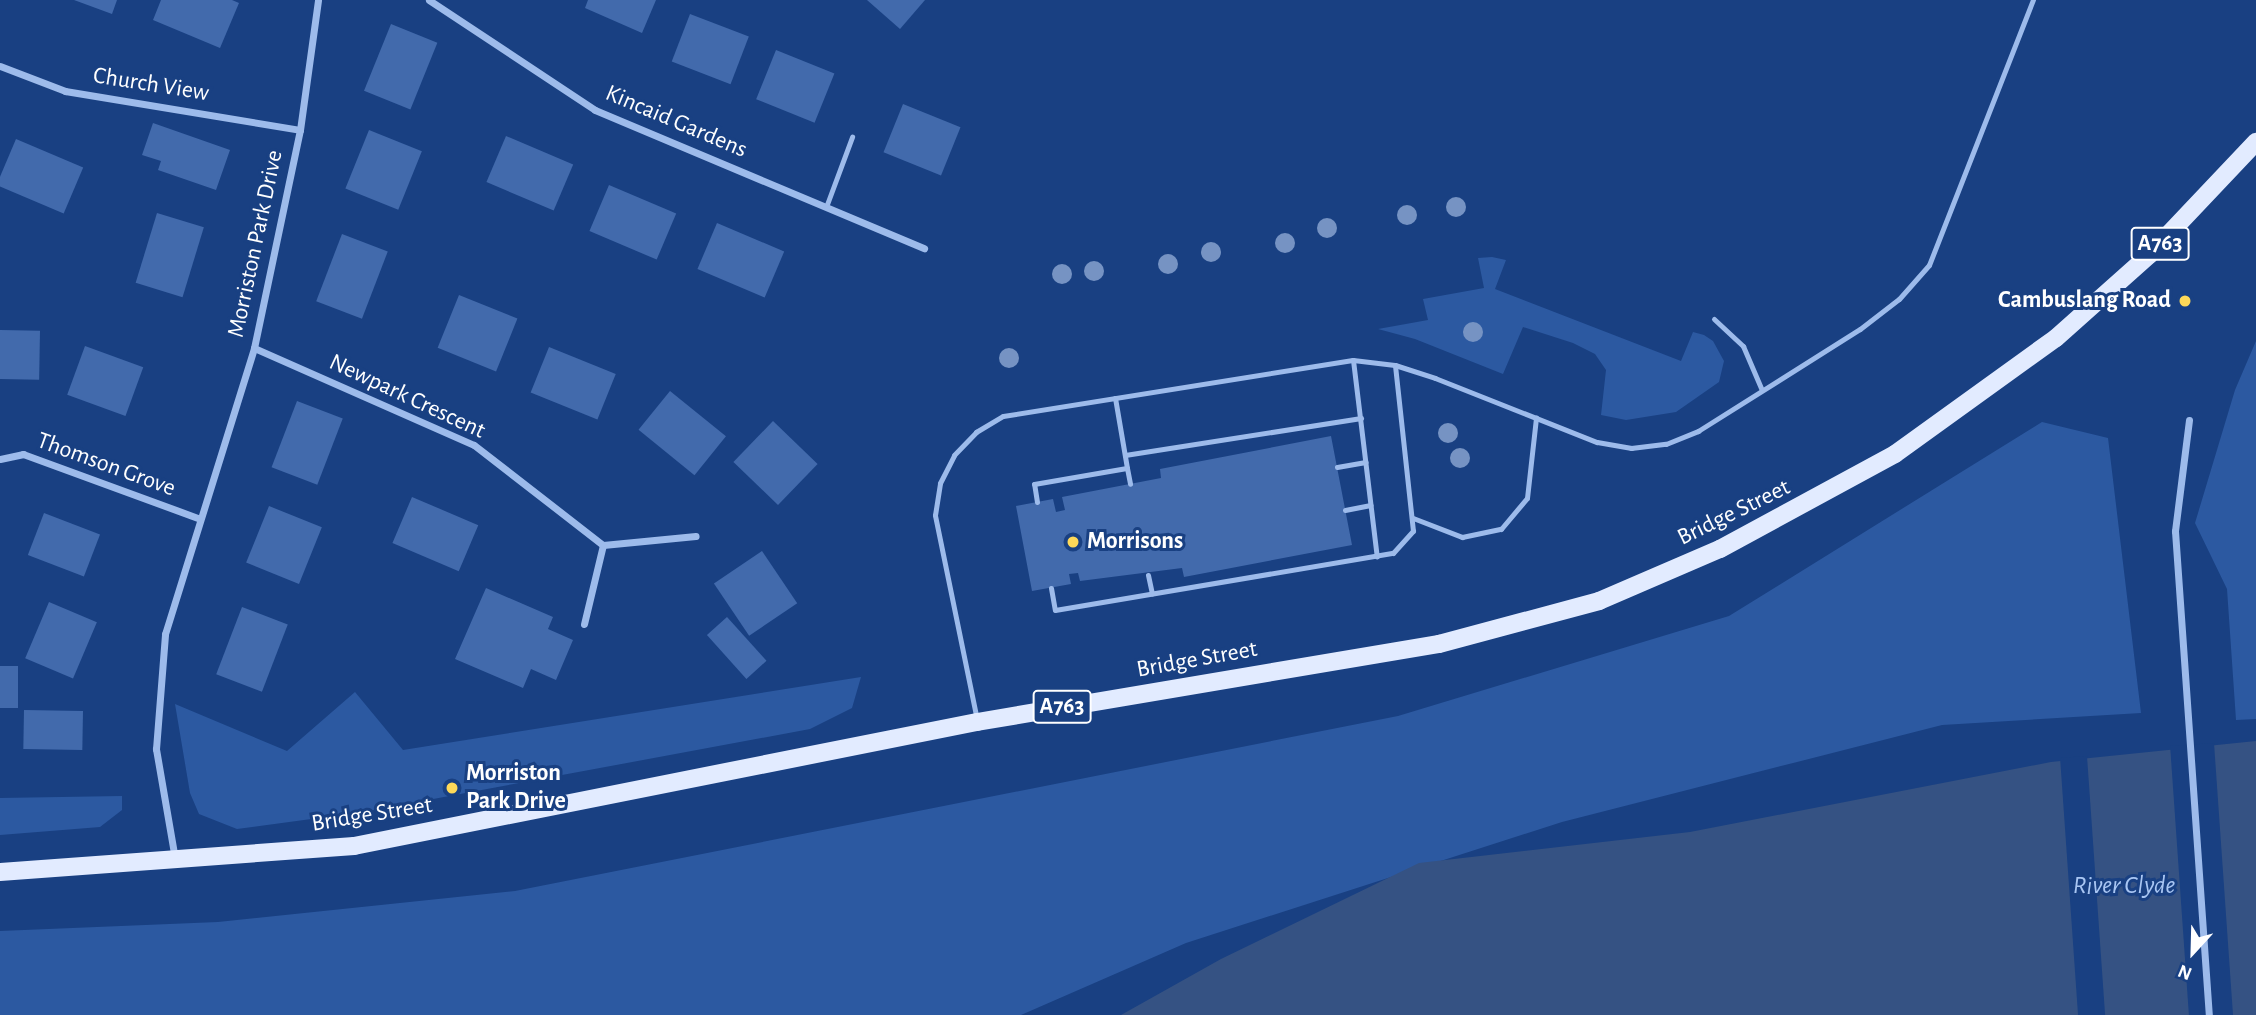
<!DOCTYPE html>
<html>
<head>
<meta charset="utf-8">
<style>
  body { margin:0 }
  #map { position:relative; width:2256px; height:1015px; overflow:hidden; background:#194082; font-family:"Alegreya Sans",sans-serif }
  div>[style] { position:absolute }
  [style*='--x'] { left:calc(var(--x)*1px); top:calc(var(--y)*1px); width:calc(var(--w)*1px); rotate:calc(var(--a)*1deg) }
  .green>* { inset:0; background:#2c59a1 }
  .water>* { inset:0; background:#355283 }
  .pier>* { inset:0; background:#194082; transform-origin:0 0 }
  .building>* { inset:0; background:#426aac; transform-origin:0 0 }
  .lane>* { height:5px; margin:-2.5px; padding:0 2.5px; transform-origin:2.5px; border-radius:2.5px; background:#9dbbeb }
  .street>* { height:7px; margin:-3.5px; padding:0 3.5px; transform-origin:3.5px; border-radius:3.5px; background:#9dbbeb }
  .primary>* { height:18px; margin:-9px; padding:0 9px; transform-origin:9px; border-radius:9px; background:#e2ebff }
  .trees>* { width:20px; height:20px; margin:-10px; border-radius:50%; background:#7693c3 }
  .dots>* { width:19px; height:19px; translate:-50% -50%; box-sizing:border-box; border:4px solid #194082; border-radius:50% }
  span { translate:-50% -50%; white-space:nowrap; text-align:center; line-height:1.15; -webkit-text-stroke:6px #194082; paint-order:stroke }
  .shield-label span { padding:2px 5px; background:#194082; border:2px solid; border-radius:5px; -webkit-text-stroke-width:0 }
  .shield-label { font-size:23px; color:#fff; font-weight:700 }
  .street-label { font-size:24px; color:#fff }
  .poi-label { font-size:24px; color:#fff; font-weight:700 }
  .right { translate:-100% -50%; text-align:right }
  .left { translate:0 -50%; text-align:left }
  .water-label { font-size:26px; color:#a9c6f3; font-style:italic }
  .north { position:absolute; left:2158px; top:917px; width:70px; height:70px; -webkit-text-stroke:5px #194082; paint-order:stroke; rotate:202deg; font-size:19px; font-weight:700; line-height:28px; text-align:center; color:#fff }
  .north::after { content:''; display:block; margin:auto; width:24px; height:32px; background:#fff; clip-path:polygon(50% 0,100% 100%,50% 72%,0 100%) }
</style>
</head>
<body>
<div id="map">
  <div class="green">
    <div style="clip-path:polygon(1492px 257px,1506px 260px,1495px 289px,1681px 361px,1693px 332px,1704px 335px,1713px 341px,1724px 361px,1719px 382px,1676px 412px,1626px 420px,1601px 415px,1606px 370px,1595px 354px,1573px 343px,1523px 327px,1503px 374px,1415px 339px,1378px 329px,1428px 320px,1423px 299px,1484px 288px,1478px 258px)"></div>
    <div style="clip-path:polygon(2256px 341px,2256px 719px,2236px 720px,2227px 589px,2195px 523px,2235px 390px)"></div>
    <div style="clip-path:polygon(2042px 422px,2108px 438px,2141px 713px,1942px 725px,1562px 822px,1186px 943px,1021px 1015px,0 1015px,0 931px,218px 922px,515px 891px,1398px 716px,1729px 616px)"></div>
    <div style="clip-path:polygon(861px 677px,852px 708px,810px 729px,363px 812px,237px 829px,199px 814px,190px 793px,175px 704px,287px 751px,355px 692px,403px 750px)"></div>
    <div style="clip-path:polygon(122px 796px,122px 810px,100px 827px,0 835px,0 798px)"></div>
  </div>
  <div class="water">
    <div style="clip-path:polygon(2256px 741px,2256px 1015px,1121px 1015px,1221px 959px,1419px 863px,1690px 832px,2051px 762px)"></div>
  </div>
  <div class="pier">
    <div style="left:2214px;top:743px;width:273px;height:44px;rotate:86deg"></div>
    <div style="left:2087px;top:756px;width:260px;height:27px;rotate:86deg"></div>
  </div>
  <div class="building">
    <div style="clip-path:polygon(74px 0,117px 0,112px 14px)"></div>
    <div style="clip-path:polygon(161px 0,232px 0,239px 3px,220px 48px,153px 20px)"></div>
    <div style="clip-path:polygon(588px 0,656px 0,642px 33px,585px 8px)"></div>
    <div style="clip-path:polygon(867px 0,925px 0,900px 29px)"></div>
    <div style="left:690px;top:14px;width:63px;height:51px;rotate:21deg"></div>
    <div style="left:391px;top:24px;width:50px;height:72px;rotate:22deg"></div>
    <div style="left:776px;top:50px;width:63px;height:53px;rotate:22deg"></div>
    <div style="left:903px;top:104px;width:62px;height:52px;rotate:22deg"></div>
    <div style="clip-path:polygon(153px 123px,230px 150px,216px 190px,158px 170px,161px 161px,142px 155px)"></div>
    <div style="left:369px;top:130px;width:57px;height:63px;rotate:22deg"></div>
    <div style="left:506px;top:136px;width:73px;height:50px;rotate:23deg"></div>
    <div style="left:16px;top:139px;width:73px;height:50px;rotate:23deg"></div>
    <div style="left:609px;top:185px;width:73px;height:50px;rotate:23deg"></div>
    <div style="left:157px;top:213px;width:49px;height:73px;rotate:17deg"></div>
    <div style="left:717px;top:223px;width:73px;height:50px;rotate:23deg"></div>
    <div style="left:342px;top:234px;width:49px;height:72px;rotate:21deg"></div>
    <div style="left:459px;top:295px;width:63px;height:57px;rotate:22deg"></div>
    <div style="left:0;top:330px;width:40px;height:49px;rotate:1deg"></div>
    <div style="left:85px;top:346px;width:62px;height:52px;rotate:20deg"></div>
    <div style="left:549px;top:347px;width:72px;height:49px;rotate:22deg"></div>
    <div style="left:670px;top:391px;width:72px;height:50px;rotate:39deg"></div>
    <div style="left:297px;top:401px;width:49px;height:71px;rotate:21deg"></div>
    <div style="left:773px;top:421px;width:62px;height:57px;rotate:44deg"></div>
    <div style="clip-path:polygon(1331px 436px,1352px 545px,1184px 577px,1182px 568px,1080px 581px,1078px 573px,1069px 574px,1071px 584px,1032px 591px,1016px 506px,1053px 499px,1056px 512px,1065px 510px,1062px 497px,1161px 478px,1160px 469px)"></div>
    <div style="left:412px;top:497px;width:72px;height:50px;rotate:23deg"></div>
    <div style="left:269px;top:506px;width:57px;height:61px;rotate:22deg"></div>
    <div style="left:44px;top:513px;width:60px;height:45px;rotate:21deg"></div>
    <div style="left:762px;top:551px;width:63px;height:58px;rotate:56deg"></div>
    <div style="clip-path:polygon(486px 588px,553px 617px,548px 629px,573px 640px,556px 680px,531px 669px,523px 688px,455px 659px)"></div>
    <div style="left:49px;top:602px;width:52px;height:61px;rotate:23deg"></div>
    <div style="left:242px;top:607px;width:49px;height:72px;rotate:21deg"></div>
    <div style="left:727px;top:617px;width:59px;height:27px;rotate:48deg"></div>
    <div style="left:0;top:666px;width:18px;height:42px"></div>
    <div style="left:24px;top:710px;width:59px;height:39px;rotate:1deg"></div>
  </div>
  <div class="lane">
    <div style="--x:826;--y:207;--w:75;--a:-69.6"></div>
    <div style="--x:1714;--y:319;--w:40;--a:43"></div>
    <div style="--x:1743;--y:346;--w:46;--a:66.8"></div>
    <div style="--x:1353;--y:360;--w:198;--a:83.1"></div>
    <div style="--x:1125;--y:455;--w:239;--a:-8.9"></div>
    <div style="--x:1337;--y:467;--w:29;--a:-10"></div>
    <div style="--x:1127;--y:468;--w:16;--a:79"></div>
    <div style="--x:1037;--y:502;--w:18;--a:-99"></div>
    <div style="--x:1034;--y:484;--w:94;--a:-9.8"></div>
    <div style="--x:1127;--y:468;--w:71;--a:-99.7"></div>
    <div style="--x:1345;--y:510;--w:26;--a:-11"></div>
    <div style="--x:1413;--y:518;--w:53;--a:21.2"></div>
    <div style="--x:1462;--y:537;--w:40;--a:-12"></div>
    <div style="--x:1501;--y:529;--w:40;--a:-50"></div>
    <div style="--x:1527;--y:498;--w:81;--a:-83.6"></div>
    <div style="--x:1148;--y:575;--w:19;--a:78"></div>
    <div style="--x:1051;--y:588;--w:22;--a:80"></div>
    <div style="--x:1055;--y:610;--w:343;--a:-9.6"></div>
    <div style="--x:1393;--y:553;--w:30;--a:-48"></div>
    <div style="--x:1413;--y:531;--w:167;--a:-96.2"></div>
    <div style="--x:977;--y:720;--w:209;--a:-101.6"></div>
    <div style="--x:935;--y:515;--w:32;--a:-81"></div>
    <div style="--x:940;--y:483;--w:31;--a:-63"></div>
    <div style="--x:954;--y:455;--w:32;--a:-46"></div>
    <div style="--x:976;--y:432;--w:31;--a:-31"></div>
    <div style="--x:1003;--y:416;--w:354;--a:-9.1"></div>
    <div style="--x:1353;--y:360;--w:42;--a:6.8"></div>
    <div style="--x:1395;--y:365;--w:42;--a:18"></div>
    <div style="--x:1435;--y:378;--w:174;--a:21.6"></div>
    <div style="--x:1597;--y:442;--w:35;--a:10"></div>
    <div style="--x:1631;--y:448;--w:35;--a:-7"></div>
    <div style="--x:1666;--y:444;--w:35;--a:-22"></div>
    <div style="--x:1698;--y:431;--w:191;--a:-32.2"></div>
    <div style="--x:1860;--y:329;--w:49;--a:-37.6"></div>
    <div style="--x:1899;--y:299;--w:45;--a:-48.6"></div>
    <div style="--x:1929;--y:265;--w:285;--a:-68.6"></div>
  </div>
  <div class="street">
    <div style="--x:429;--y:0;--w:199;--a:33.5"></div>
    <div style="--x:595;--y:110;--w:357;--a:22.8"></div>
    <div style="--x:0;--y:66;--w:70;--a:21"></div>
    <div style="--x:65;--y:91;--w:238;--a:9.4"></div>
    <div style="--x:254;--y:348;--w:240;--a:23.8"></div>
    <div style="--x:474;--y:445;--w:163;--a:37.8"></div>
    <div style="--x:2189;--y:420;--w:112;--a:97.2"></div>
    <div style="--x:2175;--y:531;--w:485;--a:86"></div>
    <div style="--x:0;--y:459;--w:24;--a:-12"></div>
    <div style="--x:23;--y:454;--w:186;--a:20.1"></div>
    <div style="--x:584;--y:624;--w:81;--a:-76.5"></div>
    <div style="--x:603;--y:545;--w:93;--a:-5.5"></div>
    <div style="--x:175;--y:859;--w:112;--a:-99.8"></div>
    <div style="--x:156;--y:749;--w:115;--a:-85.5"></div>
    <div style="--x:165;--y:634;--w:300;--a:-72.7"></div>
    <div style="--x:254;--y:348;--w:223;--a:-78.1"></div>
    <div style="--x:300;--y:130;--w:131;--a:-82.1"></div>
  </div>
  <div class="primary">
    <div style="--x:0;--y:872;--w:355;--a:-4.2"></div>
    <div style="--x:354;--y:846;--w:635;--a:-11.26"></div>
    <div style="--x:977;--y:722;--w:469;--a:-9.6"></div>
    <div style="--x:1439;--y:644;--w:166;--a:-15"></div>
    <div style="--x:1599;--y:601;--w:132;--a:-23.3"></div>
    <div style="--x:1720;--y:549;--w:199;--a:-28.5"></div>
    <div style="--x:1895;--y:454;--w:198;--a:-35.8"></div>
    <div style="--x:2056;--y:338;--w:125;--a:-41.7"></div>
    <div style="--x:2149;--y:255;--w:156;--a:-46.6"></div>
  </div>
  <div class="trees">
    <div style="left:1456px;top:207px"></div>
    <div style="left:1407px;top:215px"></div>
    <div style="left:1327px;top:228px"></div>
    <div style="left:1285px;top:243px"></div>
    <div style="left:1211px;top:252px"></div>
    <div style="left:1168px;top:264px"></div>
    <div style="left:1094px;top:271px"></div>
    <div style="left:1062px;top:274px"></div>
    <div style="left:1473px;top:332px"></div>
    <div style="left:1009px;top:358px"></div>
    <div style="left:1448px;top:433px"></div>
    <div style="left:1460px;top:458px"></div>
  </div>
  <div class="dots">
    <div style="left:2185px;top:301px;background:#fed959"></div>
    <div style="left:1073px;top:542px;background:#fed959"></div>
    <div style="left:452px;top:788px;background:#fed959"></div>
  </div>
  <div class="shield-label">
    <span style="left:2160px;top:244px">A763</span>
    <span style="left:1062px;top:707px">A763</span>
  </div>
  <div class="street-label">
    <span style="left:151px;top:85px;rotate:9deg">Church View</span>
    <span style="left:676px;top:122px;rotate:23deg">Kincaid Gardens</span>
    <span style="left:256px;top:244px;rotate:-78deg">Morriston Park Drive</span>
    <span style="left:407px;top:397px;rotate:25deg">Newpark Crescent</span>
    <span style="left:106px;top:465px;rotate:20deg">Thomson Grove</span>
    <span style="left:1734px;top:513px;rotate:-26deg">Bridge Street</span>
    <span style="left:1197px;top:660px;rotate:-10deg">Bridge Street</span>
    <span style="left:372px;top:815px;rotate:-9deg">Bridge Street</span>
  </div>
  <div class="poi-label">
    <span class="right" style="left:2171px;top:301px">Cambuslang Road</span>
    <span class="left" style="left:1087px;top:542px">Morrisons</span>
    <span class="left" style="left:466px;top:788px">Morriston<br>Park Drive</span>
  </div>
  <div class="water-label">
    <span style="left:2124px;top:886px">River Clyde</span>
  </div>
  <div class="north">N</div>
</div>
</body>
</html>
